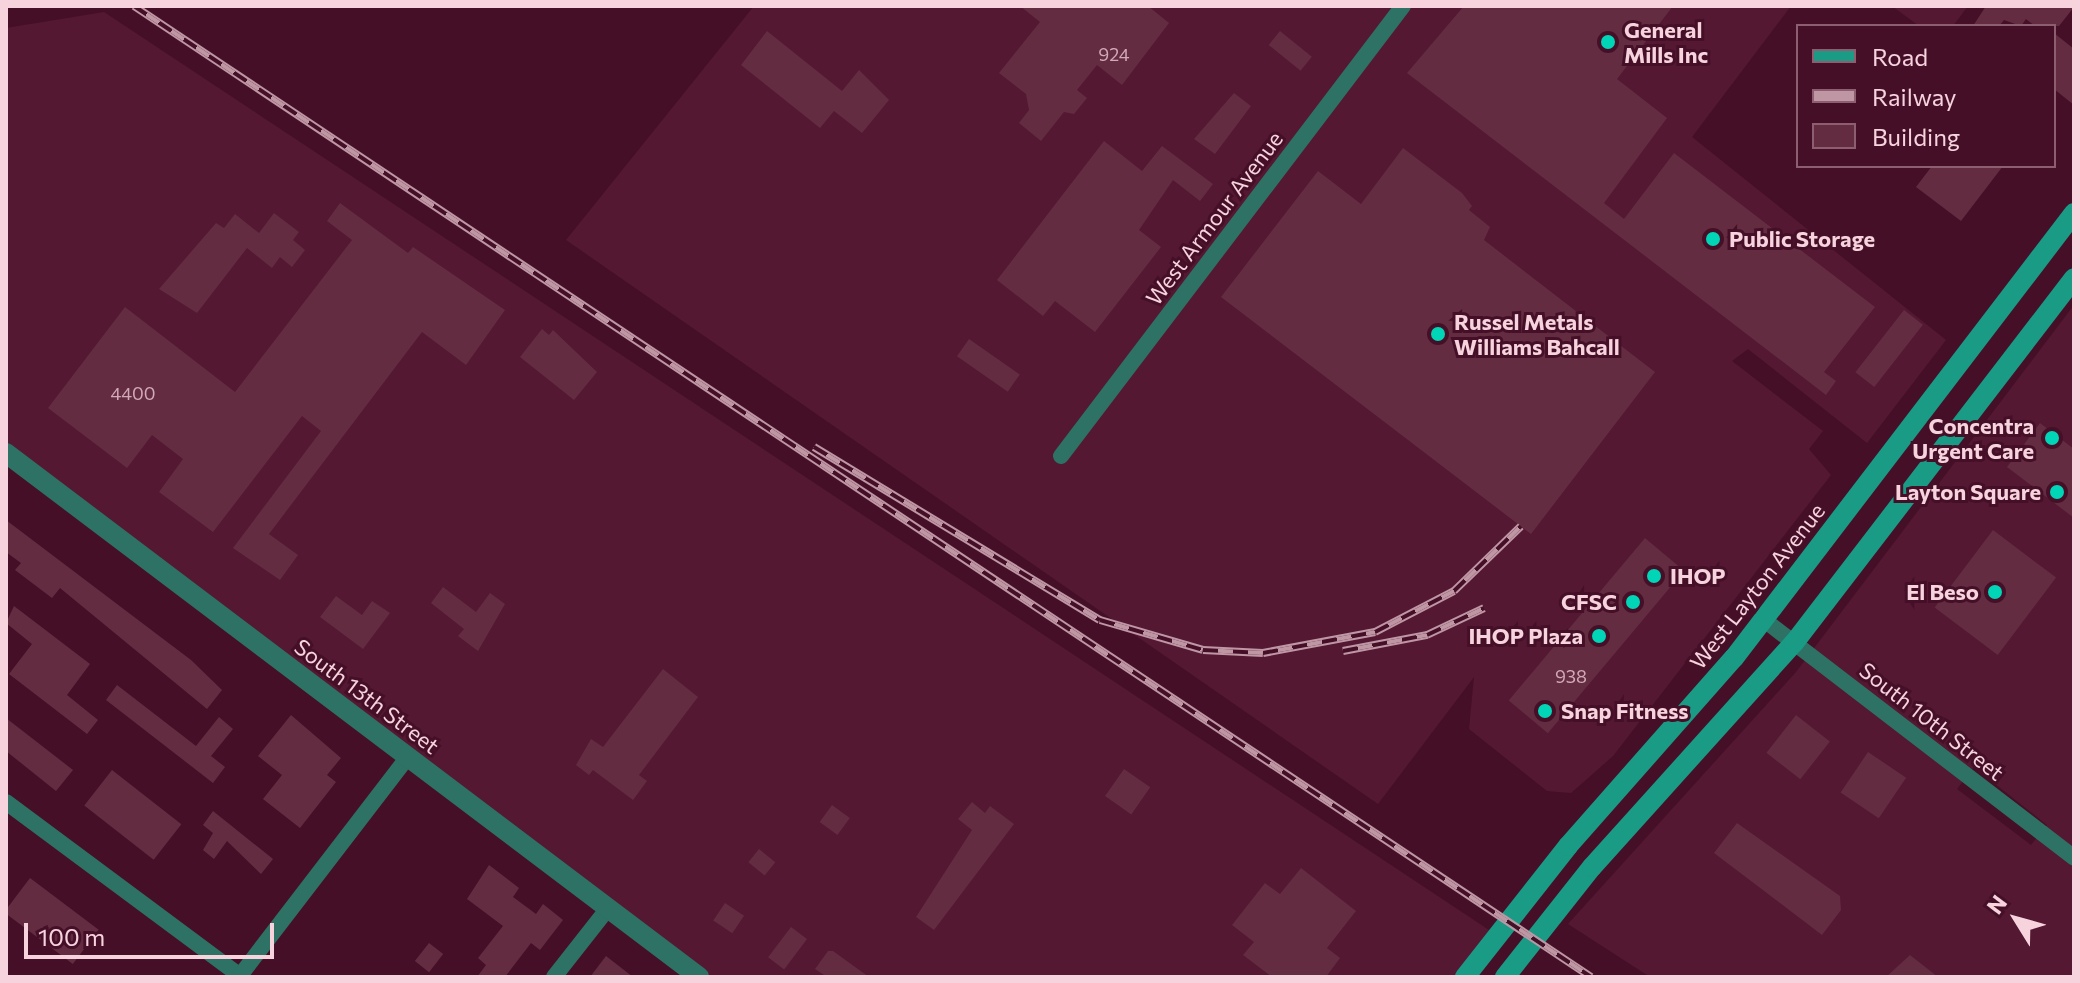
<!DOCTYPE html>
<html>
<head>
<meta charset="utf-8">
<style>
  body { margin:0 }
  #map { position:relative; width:2080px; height:983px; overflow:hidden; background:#451027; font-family:Commissioner,sans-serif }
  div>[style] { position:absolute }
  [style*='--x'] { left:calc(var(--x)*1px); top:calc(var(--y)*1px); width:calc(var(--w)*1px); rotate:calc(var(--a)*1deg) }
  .built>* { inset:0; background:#541832 }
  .building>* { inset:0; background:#632c41; transform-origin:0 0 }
  .minor>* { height:16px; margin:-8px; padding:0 8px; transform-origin:8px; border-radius:8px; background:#2d7264 }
  .tertiary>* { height:20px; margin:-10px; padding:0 10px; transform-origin:10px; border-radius:10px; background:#2d7264 }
  .secondary>* { height:20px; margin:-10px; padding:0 10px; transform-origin:10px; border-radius:10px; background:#199b86 }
  .rail>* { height:8px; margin-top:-4px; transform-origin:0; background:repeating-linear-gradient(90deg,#451027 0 15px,#bf96a4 0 30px); box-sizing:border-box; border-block:2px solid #bf96a4 }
  .dots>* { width:22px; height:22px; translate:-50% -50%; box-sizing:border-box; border:4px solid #451027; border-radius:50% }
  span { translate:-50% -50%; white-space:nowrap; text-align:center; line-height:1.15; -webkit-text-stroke:6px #451027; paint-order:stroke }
  .number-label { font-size:18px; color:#d2a9b7 }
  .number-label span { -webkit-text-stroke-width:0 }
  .poi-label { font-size:22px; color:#f7d3de; font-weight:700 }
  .left { translate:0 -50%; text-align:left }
  .right { translate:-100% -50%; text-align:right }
  .street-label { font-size:22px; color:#f7d3de }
  .frame { position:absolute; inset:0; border:8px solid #f7d3de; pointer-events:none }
  .legend { position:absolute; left:1796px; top:24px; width:260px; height:144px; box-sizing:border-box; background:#451027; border:2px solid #8c5e70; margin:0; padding:10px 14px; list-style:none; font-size:24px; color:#f7d3de }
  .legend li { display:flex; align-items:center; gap:16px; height:40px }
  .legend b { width:40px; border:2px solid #8c5e70 }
  .north { position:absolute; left:1976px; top:879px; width:80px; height:80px; -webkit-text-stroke:6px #451027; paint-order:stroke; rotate:307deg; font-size:22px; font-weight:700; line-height:32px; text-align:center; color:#f7d3de }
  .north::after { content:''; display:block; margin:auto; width:28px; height:36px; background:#f7d3de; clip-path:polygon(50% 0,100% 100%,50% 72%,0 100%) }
  .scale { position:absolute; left:24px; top:923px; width:250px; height:36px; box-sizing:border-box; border:4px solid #f7d3de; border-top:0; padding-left:10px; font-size:24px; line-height:28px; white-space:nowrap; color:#f7d3de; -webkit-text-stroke:6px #451027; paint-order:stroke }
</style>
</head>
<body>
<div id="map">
  <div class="built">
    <div style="clip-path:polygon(754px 6px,1791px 6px,1692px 137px,1946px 340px,1867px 443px,1748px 349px,1732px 361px,1823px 431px,1809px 449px,1831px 475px,1613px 756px,1571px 793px,1547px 791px,1469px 729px,1474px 677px,1378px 804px,566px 240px)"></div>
    <div style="clip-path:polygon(1892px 6px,1968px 6px,1953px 26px,1919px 26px)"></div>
    <div style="clip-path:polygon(104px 12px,1495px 934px,1465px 977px,699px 977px,6px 453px,6px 28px)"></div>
    <div style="clip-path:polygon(evenodd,2074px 305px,2074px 977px,1650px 977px,1568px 924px,1796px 672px,2074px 305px,1974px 767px,2047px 825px,2031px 845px,1957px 789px,1974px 767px)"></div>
  </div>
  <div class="building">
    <div style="clip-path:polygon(1020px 6px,1148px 6px,1169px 23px,1122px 85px,1097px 65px,1077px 90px,1087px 98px,1074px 114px,1064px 112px,1041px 141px,1019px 123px,1029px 110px,1026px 94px,999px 73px,1040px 22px)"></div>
    <div style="clip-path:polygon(1464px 6px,1673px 6px,1617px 79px,1667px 118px,1604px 203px,1624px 219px,1674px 153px,1875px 307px,1824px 372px,1836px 381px,1826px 395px,1407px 73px)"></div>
    <div style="clip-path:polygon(1986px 6px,2074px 6px,2074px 7px,2059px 26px,2035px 26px,2026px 19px,2021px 26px,2004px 20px,1999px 26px,1973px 26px)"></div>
    <div style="clip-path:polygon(767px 31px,842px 91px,859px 70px,889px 100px,862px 133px,834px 111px,820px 128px,741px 65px)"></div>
    <div style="left:1280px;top:31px;width:41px;height:18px;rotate:39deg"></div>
    <div style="clip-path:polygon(2054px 33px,2074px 49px,2074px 105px,2054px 89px)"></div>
    <div style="clip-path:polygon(1234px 93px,1251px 106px,1215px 154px,1194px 139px)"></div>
    <div style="clip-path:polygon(1104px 141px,1142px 171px,1162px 146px,1213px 184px,1200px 201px,1173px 180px,1139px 230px,1161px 247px,1095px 332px,1055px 301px,1043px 316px,997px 280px)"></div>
    <div style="clip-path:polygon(1403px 148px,1462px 193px,1472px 206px,1469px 210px,1490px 227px,1484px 240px,1655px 372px,1531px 534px,1221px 297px,1318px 171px,1361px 204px)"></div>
    <div style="clip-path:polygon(1932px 166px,2003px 166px,1961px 221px,1916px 187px)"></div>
    <div style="clip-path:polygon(340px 203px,408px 253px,413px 247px,505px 310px,466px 365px,422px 332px,269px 534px,298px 555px,280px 580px,233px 548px,321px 431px,302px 416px,213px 532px,159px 492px,183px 459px,152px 435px,127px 468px,48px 408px,125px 307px,235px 392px,352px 240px,327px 221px)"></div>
    <div style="clip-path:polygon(274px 213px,299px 232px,293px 240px,305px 250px,292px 267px,280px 257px,272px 268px,247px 248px,197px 313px,159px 289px,216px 223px,224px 228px,235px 214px,259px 233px)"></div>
    <div style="left:1904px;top:310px;width:24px;height:79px;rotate:38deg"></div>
    <div style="clip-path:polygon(542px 329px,549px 335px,553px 330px,597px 372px,574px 400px,520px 357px)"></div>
    <div style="left:969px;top:339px;width:62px;height:21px;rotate:35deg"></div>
    <div style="clip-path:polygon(2040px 423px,2074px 449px,2074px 518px,2007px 467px)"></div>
    <div style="clip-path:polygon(6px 520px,191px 660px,222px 690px,207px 709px,60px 588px,52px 598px,15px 570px,21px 563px,6px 552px)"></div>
    <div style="left:1993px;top:530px;width:79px;height:97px;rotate:37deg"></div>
    <div style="left:1645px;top:538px;width:51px;height:212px;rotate:40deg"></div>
    <div style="clip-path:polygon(443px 587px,476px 612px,490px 593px,505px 604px,478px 651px,458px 636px,464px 629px,431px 603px)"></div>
    <div style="clip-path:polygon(336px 596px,362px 615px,372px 601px,390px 613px,363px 649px,320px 617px)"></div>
    <div style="clip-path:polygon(14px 606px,90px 664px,67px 695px,98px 720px,87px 734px,9px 674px,32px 644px,6px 623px)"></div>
    <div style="clip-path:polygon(663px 669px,698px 697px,639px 775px,647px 781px,633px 800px,593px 770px,589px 775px,576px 765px,591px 739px,603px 747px)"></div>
    <div style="clip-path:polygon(117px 685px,196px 746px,219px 717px,233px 729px,211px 756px,225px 767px,213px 783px,106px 700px)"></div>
    <div style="clip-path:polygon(291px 715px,341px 758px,327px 775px,336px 782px,300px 828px,263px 799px,282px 775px,258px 756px)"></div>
    <div style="left:1796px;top:715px;width:43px;height:48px;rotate:38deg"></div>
    <div style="clip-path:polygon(6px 718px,73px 770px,56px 791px,6px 751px)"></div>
    <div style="left:1868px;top:752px;width:46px;height:49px;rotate:34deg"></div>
    <div style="left:1124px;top:769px;width:32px;height:33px;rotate:35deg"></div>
    <div style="left:112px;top:770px;width:88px;height:45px;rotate:38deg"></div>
    <div style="clip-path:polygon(972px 802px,985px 813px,990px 806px,1014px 824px,934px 930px,916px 917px,972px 830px,958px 819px)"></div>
    <div style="left:832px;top:805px;width:22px;height:21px;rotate:36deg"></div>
    <div style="clip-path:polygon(213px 811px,273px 859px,261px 874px,227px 841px,214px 859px,203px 850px,213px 833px,203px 825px)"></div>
    <div style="clip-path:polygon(1737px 823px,1840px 896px,1841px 910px,1822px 935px,1714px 853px)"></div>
    <div style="left:759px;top:849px;width:21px;height:17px;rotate:39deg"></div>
    <div style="clip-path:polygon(489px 865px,519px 888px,513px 897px,536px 914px,543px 904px,563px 920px,540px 950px,531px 943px,505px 977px,477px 977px,486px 965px,478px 958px,503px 926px,467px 899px)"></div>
    <div style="clip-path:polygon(1301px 868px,1356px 911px,1327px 948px,1340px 958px,1326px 977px,1272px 977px,1243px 955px,1254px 942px,1232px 925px,1265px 883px,1280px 894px)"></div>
    <div style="left:30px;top:878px;width:86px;height:43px;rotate:37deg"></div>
    <div style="left:725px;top:903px;width:23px;height:21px;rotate:34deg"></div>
    <div style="left:791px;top:927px;width:20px;height:38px;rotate:37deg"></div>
    <div style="left:429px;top:943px;width:18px;height:23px;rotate:38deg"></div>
    <div style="clip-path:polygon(828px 951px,833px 951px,869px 977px,827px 977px,815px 969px)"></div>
    <div style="clip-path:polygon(1910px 955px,1938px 977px,1886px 977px)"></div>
    <div style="clip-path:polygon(606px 956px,633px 977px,590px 977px)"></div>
  </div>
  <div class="minor">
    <div style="--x:1061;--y:456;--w:565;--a:-52.77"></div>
    <div style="--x:1763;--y:619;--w:392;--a:37.5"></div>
    <div style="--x:6;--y:802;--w:292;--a:36.6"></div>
    <div style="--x:239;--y:977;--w:277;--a:-52.5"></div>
    <div style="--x:554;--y:977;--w:89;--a:-51.8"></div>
  </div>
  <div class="tertiary">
    <div style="--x:6;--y:453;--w:869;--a:37.09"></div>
  </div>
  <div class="secondary">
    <div style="--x:1465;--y:977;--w:167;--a:-51.8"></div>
    <div style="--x:1568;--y:846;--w:251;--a:-48.6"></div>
    <div style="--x:1734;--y:658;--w:560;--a:-52.62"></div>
    <div style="--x:1505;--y:977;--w:140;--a:-51.7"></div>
    <div style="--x:1592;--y:867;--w:302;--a:-48"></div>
    <div style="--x:1794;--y:643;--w:460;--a:-52.5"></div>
  </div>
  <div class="rail">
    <div style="--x:134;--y:6;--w:1751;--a:33.68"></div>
    <div style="--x:814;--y:447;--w:334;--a:31.2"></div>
    <div style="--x:1100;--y:620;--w:107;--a:16.2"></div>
    <div style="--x:1203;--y:650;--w:60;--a:2.9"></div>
    <div style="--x:1263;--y:653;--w:114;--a:-10.6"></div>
    <div style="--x:1375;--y:632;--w:89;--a:-27.4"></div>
    <div style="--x:1454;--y:591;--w:93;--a:-44.1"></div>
    <div style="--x:1343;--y:651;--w:86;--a:-10.8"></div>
    <div style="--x:1427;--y:635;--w:63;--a:-25.3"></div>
  </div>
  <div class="dots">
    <div style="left:1608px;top:42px;background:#00d5b7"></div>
    <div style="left:1713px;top:239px;background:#00d5b7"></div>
    <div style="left:1438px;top:334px;background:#00d5b7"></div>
    <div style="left:2052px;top:438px;background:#00d5b7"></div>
    <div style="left:2057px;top:492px;background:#00d5b7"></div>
    <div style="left:1654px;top:576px;background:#00d5b7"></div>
    <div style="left:1995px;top:592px;background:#00d5b7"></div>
    <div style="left:1633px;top:602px;background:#00d5b7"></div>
    <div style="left:1599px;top:636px;background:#00d5b7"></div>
    <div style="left:1545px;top:711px;background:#00d5b7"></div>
  </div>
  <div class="number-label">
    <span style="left:1114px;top:54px">924</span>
    <span style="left:133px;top:393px">4400</span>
    <span style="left:1571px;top:676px">938</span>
  </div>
  <div class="poi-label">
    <span class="left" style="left:1624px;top:42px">General<br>Mills Inc</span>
    <span class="left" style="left:1729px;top:239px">Public Storage</span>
    <span class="left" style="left:1454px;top:334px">Russel Metals<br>Williams Bahcall</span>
    <span class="right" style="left:2034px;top:438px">Concentra<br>Urgent Care</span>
    <span class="right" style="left:2041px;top:492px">Layton Square</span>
    <span class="left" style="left:1670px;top:576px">IHOP</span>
    <span class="right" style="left:1979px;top:592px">El Beso</span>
    <span class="right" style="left:1617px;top:602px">CFSC</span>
    <span class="right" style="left:1583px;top:636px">IHOP Plaza</span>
    <span class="left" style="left:1561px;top:711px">Snap Fitness</span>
  </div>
  <div class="street-label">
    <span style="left:1214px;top:218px;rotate:-53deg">West Armour Avenue</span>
    <span style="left:1757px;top:586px;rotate:-52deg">West Layton Avenue</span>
    <span style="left:367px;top:696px;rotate:37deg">South 13th Street</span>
    <span style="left:1932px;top:721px;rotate:38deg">South 10th Street</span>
  </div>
  <div class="frame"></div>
  <ul class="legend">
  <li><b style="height:10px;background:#199b86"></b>Road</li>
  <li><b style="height:10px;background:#bf96a4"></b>Railway</li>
  <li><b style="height:22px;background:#632c41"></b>Building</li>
  </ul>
  <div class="north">N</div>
  <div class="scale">100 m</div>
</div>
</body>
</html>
